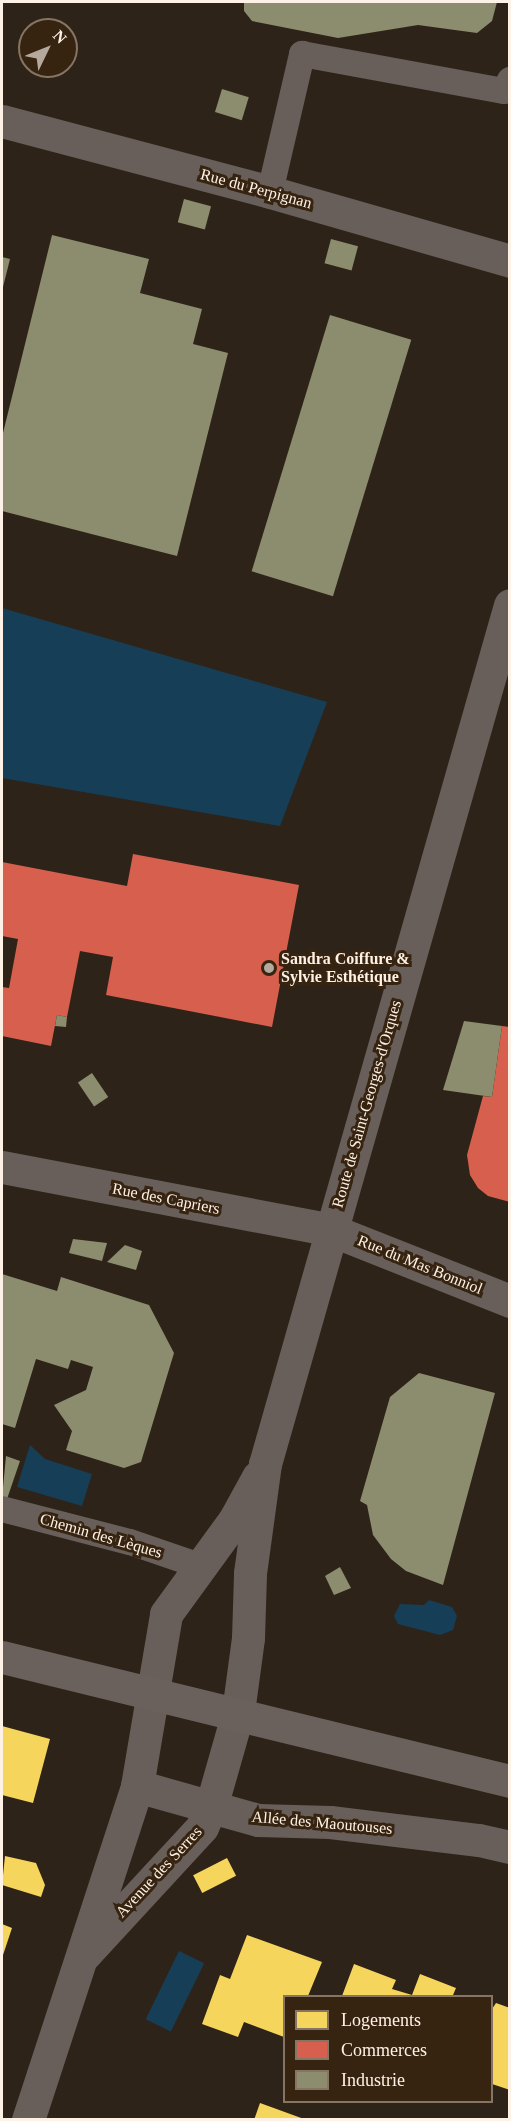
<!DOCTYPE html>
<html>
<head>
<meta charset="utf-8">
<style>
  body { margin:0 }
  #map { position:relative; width:511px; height:2121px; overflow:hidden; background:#2e2318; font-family:Georgia,serif }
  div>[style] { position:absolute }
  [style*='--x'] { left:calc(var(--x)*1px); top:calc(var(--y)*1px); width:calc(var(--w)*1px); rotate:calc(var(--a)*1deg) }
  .water>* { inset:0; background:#163f57; transform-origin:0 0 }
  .homes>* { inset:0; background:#f6d55c; transform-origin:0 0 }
  .shops>* { inset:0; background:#d6604d }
  .industry>* { inset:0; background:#8c8c6e; transform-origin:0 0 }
  .service>* { height:26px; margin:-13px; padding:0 13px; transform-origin:13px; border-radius:13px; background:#685f5b }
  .minor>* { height:33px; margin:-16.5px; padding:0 16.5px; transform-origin:16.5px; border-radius:16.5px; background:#685f5b }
  .tertiary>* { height:33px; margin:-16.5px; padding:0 16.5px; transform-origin:16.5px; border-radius:16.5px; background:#685f5b }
  .secondary>* { height:33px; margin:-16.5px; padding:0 16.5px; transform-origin:16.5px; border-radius:16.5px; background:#6a615c }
  .dots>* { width:16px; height:16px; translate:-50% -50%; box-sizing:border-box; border:3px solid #362310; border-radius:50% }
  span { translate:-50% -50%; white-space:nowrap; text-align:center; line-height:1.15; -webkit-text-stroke:6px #362310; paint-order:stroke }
  .street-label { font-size:16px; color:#fef1e5 }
  .poi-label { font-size:16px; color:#fef1e5; font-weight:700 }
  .left { translate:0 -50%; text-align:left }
  .frame { position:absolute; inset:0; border:3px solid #fef1e5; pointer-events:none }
  .legend { position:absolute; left:283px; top:1995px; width:210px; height:108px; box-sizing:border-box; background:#362310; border:2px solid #867565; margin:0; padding:8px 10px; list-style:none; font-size:18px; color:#fef1e5 }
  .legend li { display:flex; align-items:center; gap:12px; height:30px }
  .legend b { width:30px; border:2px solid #867565 }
  .north { position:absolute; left:18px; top:18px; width:60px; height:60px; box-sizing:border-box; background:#362310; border:2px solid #867565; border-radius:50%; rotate:47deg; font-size:16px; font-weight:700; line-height:24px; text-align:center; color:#fef1e5 }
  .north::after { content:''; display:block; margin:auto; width:21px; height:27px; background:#b5a99d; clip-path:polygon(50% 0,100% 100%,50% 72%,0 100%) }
</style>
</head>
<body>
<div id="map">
  <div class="water">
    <div style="clip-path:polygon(2px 608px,327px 702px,280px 826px,2px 778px)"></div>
    <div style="clip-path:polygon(30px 1445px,45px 1459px,92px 1474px,82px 1506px,17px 1487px)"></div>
    <div style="clip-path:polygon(429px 1600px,452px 1607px,457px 1616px,453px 1630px,440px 1635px,398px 1624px,394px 1616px,400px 1604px,424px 1605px)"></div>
    <div style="left:179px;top:1951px;width:28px;height:76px;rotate:26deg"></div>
  </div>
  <div class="homes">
    <div style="clip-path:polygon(2px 1726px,50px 1739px,33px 1803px,2px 1795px)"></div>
    <div style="clip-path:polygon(5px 1856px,36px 1863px,45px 1885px,41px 1897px,2px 1885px)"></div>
    <div style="left:227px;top:1858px;width:20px;height:38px;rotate:63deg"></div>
    <div style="clip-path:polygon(2px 1924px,12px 1928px,2px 1958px)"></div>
    <div style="clip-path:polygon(247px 1935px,322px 1962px,308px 1996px,284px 1996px,284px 2037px,244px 2022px,238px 2037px,202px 2024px,220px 1975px,230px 1979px)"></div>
    <div style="clip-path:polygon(354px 1964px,396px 1980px,392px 1989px,412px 1995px,420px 1974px,456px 1988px,453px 1995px,458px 1996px,342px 1996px)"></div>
    <div style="clip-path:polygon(496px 2003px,510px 2008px,510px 2090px,492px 2084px,492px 2009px)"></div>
    <div style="clip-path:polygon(260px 2103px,304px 2119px,304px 2120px,254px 2120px)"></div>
  </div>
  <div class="shops">
    <div style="clip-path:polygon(133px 854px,299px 885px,272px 1027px,106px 995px,113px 957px,80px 951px,67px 1017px,57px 1015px,51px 1046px,2px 1036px,2px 987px,9px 988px,18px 939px,2px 936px,2px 862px,127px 886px)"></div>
    <div style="clip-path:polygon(502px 1026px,510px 1027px,510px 1202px,488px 1196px,478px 1188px,470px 1175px,467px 1155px,483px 1096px,492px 1097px)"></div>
  </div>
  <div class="industry">
    <div style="clip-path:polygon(244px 2px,497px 2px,492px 21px,477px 33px,418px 25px,338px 38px,252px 21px,244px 11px)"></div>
    <div style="left:222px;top:89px;width:28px;height:24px;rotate:17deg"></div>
    <div style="left:184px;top:199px;width:28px;height:24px;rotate:15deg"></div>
    <div style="clip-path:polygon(52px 235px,149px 259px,140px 293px,202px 309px,193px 344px,228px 353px,177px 556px,2px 511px,2px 437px)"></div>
    <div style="left:331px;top:239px;width:28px;height:25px;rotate:15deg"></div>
    <div style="clip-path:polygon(2px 257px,10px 259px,2px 291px)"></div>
    <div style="left:330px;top:315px;width:85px;height:268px;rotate:17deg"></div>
    <div style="clip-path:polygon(57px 1015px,67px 1017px,66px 1027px,55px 1026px)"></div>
    <div style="clip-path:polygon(464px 1021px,502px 1026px,492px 1097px,443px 1090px)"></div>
    <div style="left:92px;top:1073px;width:29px;height:17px;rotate:56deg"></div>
    <div style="clip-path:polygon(73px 1239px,107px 1243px,102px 1261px,69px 1253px)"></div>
    <div style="clip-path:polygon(125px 1245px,142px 1251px,136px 1270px,107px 1262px)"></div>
    <div style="clip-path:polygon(2px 1274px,57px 1291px,61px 1277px,149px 1305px,174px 1353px,141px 1462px,124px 1468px,66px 1450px,72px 1431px,54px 1405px,86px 1390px,93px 1367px,71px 1360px,68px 1369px,36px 1359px,15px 1428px,2px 1424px)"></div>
    <div style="clip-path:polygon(419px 1373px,495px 1393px,443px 1585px,406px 1571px,391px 1559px,373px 1535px,367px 1505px,360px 1501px,390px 1397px)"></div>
    <div style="clip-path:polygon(6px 1456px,20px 1461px,7px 1499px,2px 1498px)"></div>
    <div style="clip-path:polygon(340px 1567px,351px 1588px,334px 1595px,325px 1576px)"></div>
  </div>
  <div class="service">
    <div style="--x:270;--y:192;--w:142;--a:-76.9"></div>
    <div style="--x:302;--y:54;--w:205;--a:10.4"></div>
    <div style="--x:504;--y:91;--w:13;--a:-61"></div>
    <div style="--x:2;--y:1509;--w:132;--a:14.5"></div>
    <div style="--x:130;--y:1542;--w:74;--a:18.9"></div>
  </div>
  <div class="minor">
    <div style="--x:2;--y:121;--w:277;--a:14.8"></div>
    <div style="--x:270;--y:192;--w:250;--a:16"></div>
    <div style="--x:2;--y:1167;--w:335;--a:10.8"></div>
    <div style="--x:331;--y:1230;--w:193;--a:21.6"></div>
    <div style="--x:137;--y:1786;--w:126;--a:15.7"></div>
    <div style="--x:258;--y:1820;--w:72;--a:1.6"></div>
    <div style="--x:330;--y:1822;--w:150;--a:6.9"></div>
    <div style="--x:479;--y:1840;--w:32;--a:13"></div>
  </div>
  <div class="tertiary">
    <div style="--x:84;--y:1955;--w:174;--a:-47.3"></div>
    <div style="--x:202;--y:1827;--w:22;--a:-66"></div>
    <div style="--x:211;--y:1807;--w:99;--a:-74.1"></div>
    <div style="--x:238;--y:1712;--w:75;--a:-82.3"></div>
    <div style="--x:248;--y:1638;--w:65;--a:-88.2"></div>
    <div style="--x:250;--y:1573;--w:110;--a:-82.2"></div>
    <div style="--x:265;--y:1464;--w:893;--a:-74.08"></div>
    <div style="--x:28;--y:2120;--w:351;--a:-71.9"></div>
    <div style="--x:137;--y:1786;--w:174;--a:-80.4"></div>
    <div style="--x:166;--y:1614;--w:117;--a:-54"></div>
    <div style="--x:235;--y:1519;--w:48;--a:-61.3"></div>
  </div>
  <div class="secondary">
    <div style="--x:2;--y:1657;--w:523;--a:13.72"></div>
  </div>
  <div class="dots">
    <div style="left:269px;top:968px;background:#b5a99d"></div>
  </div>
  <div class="street-label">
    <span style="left:256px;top:189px;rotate:15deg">Rue du Perpignan</span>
    <span style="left:367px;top:1104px;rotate:-74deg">Route de Saint-Georges-d'Orques</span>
    <span style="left:166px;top:1199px;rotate:11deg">Rue des Capriers</span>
    <span style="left:420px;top:1265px;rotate:22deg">Rue du Mas Bonniol</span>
    <span style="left:101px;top:1536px;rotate:16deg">Chemin des Lèques</span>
    <span style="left:322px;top:1823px;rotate:5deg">Allée des Maoutouses</span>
    <span style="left:159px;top:1872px;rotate:-47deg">Avenue des Serres</span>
  </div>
  <div class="poi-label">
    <span class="left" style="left:281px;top:968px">Sandra Coiffure &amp;<br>Sylvie Esthétique</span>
  </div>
  <div class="frame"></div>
  <ul class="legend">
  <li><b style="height:16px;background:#f6d55c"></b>Logements</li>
  <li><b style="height:16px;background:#d6604d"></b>Commerces</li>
  <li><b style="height:16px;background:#8c8c6e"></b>Industrie</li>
  </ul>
  <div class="north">N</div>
</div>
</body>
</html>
